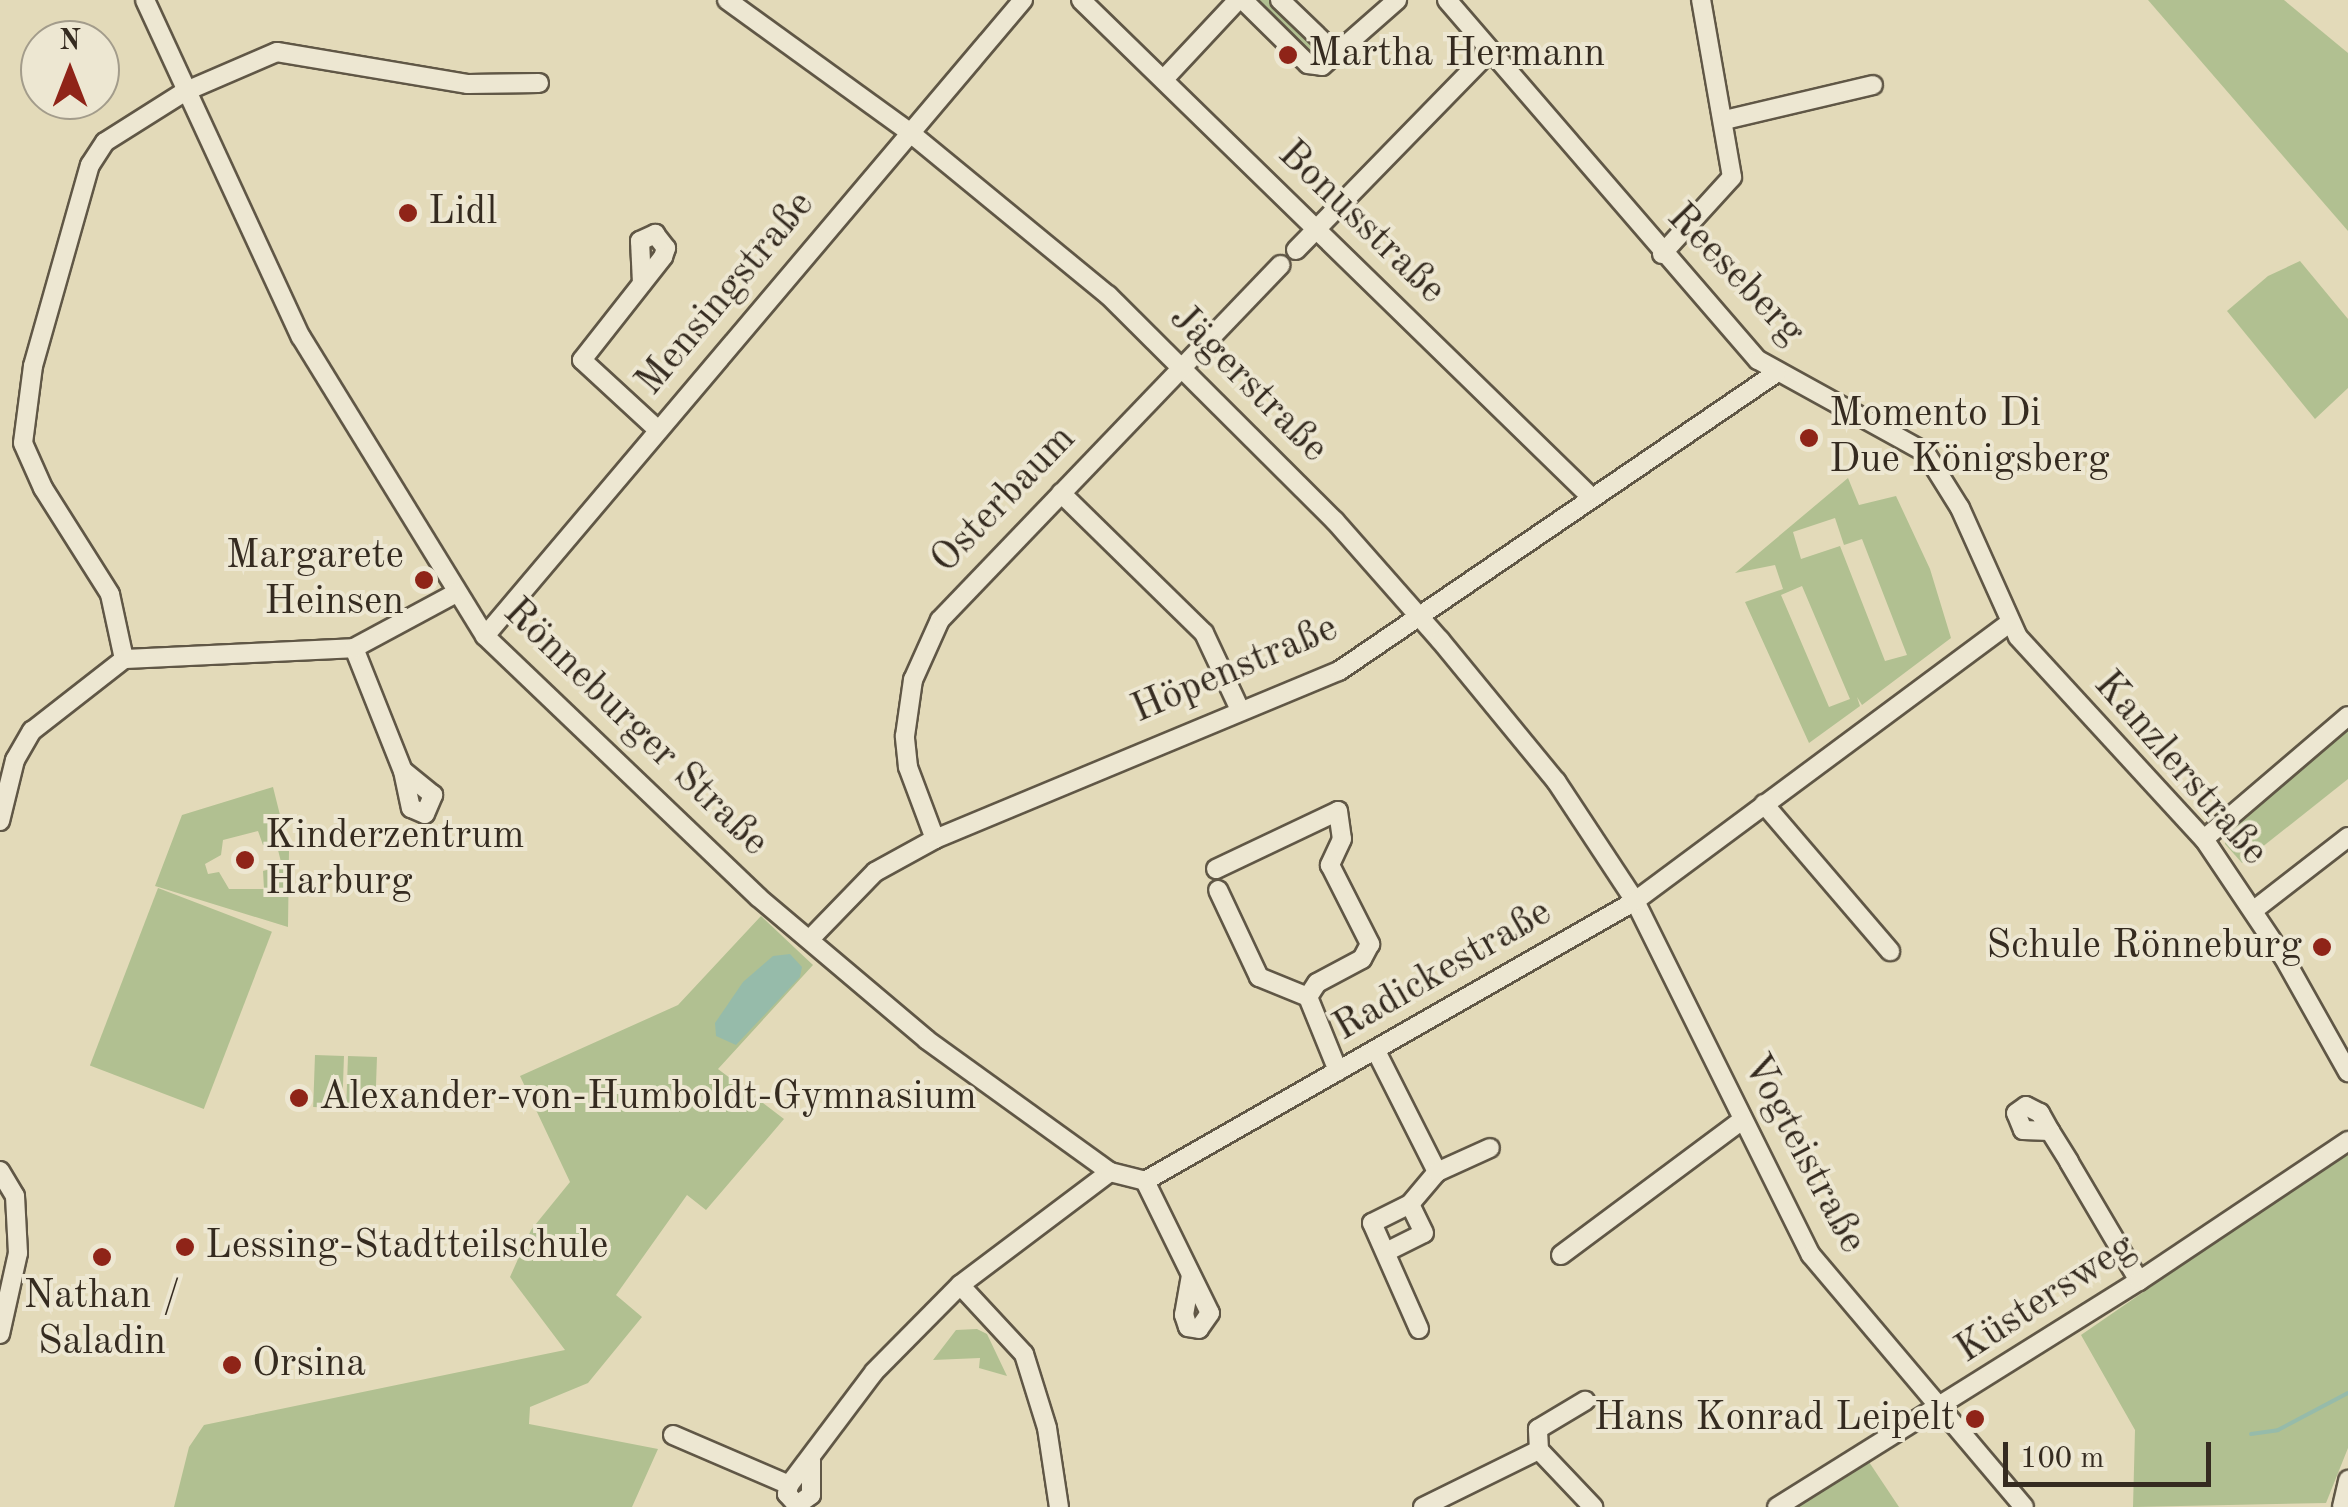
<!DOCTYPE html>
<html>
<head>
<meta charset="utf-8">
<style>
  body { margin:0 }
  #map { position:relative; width:2348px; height:1507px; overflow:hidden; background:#e3dab9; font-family:"Old Standard TT",serif }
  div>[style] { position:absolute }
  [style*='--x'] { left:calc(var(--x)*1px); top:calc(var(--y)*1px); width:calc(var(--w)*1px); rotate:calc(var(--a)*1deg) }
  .green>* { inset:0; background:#b1c091; transform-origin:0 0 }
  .water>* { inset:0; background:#96bbaa }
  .stream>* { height:4px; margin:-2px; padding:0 2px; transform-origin:2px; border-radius:2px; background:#96bbaa }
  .roads { filter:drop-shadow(2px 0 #605746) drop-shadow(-2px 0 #605746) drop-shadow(0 2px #605746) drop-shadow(0 -2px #605746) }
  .minor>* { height:18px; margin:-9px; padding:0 9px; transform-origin:9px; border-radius:9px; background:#ede7d2 }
  .dots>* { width:28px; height:28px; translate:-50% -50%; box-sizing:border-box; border:5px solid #ede7d2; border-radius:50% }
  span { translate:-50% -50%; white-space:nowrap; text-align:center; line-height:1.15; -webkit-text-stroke:8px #ede7d2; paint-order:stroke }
  .poi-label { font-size:40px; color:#352b20 }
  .left { translate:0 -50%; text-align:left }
  .right { translate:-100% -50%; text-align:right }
  .street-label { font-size:40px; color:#352b20 }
  .north { position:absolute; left:20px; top:20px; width:100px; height:100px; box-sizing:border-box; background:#ede7d2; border:2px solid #a39c8b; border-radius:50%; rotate:0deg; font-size:28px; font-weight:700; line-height:40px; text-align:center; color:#352b20 }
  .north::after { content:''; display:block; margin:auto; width:35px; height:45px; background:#8f2418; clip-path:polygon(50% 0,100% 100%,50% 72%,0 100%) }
  .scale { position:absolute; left:2003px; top:1442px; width:208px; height:45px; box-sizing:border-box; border:5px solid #352b20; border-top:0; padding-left:12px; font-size:30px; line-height:35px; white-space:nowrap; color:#352b20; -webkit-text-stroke:8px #ede7d2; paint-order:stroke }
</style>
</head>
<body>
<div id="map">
  <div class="green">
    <div style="clip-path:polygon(1248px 0,1274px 0,1323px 48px,1309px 61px)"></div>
    <div style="clip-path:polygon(2148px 0,2284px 0,2348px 53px,2348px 231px)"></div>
    <div style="clip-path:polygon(2300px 261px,2348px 319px,2348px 388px,2315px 419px,2227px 311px,2268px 276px)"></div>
    <div style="clip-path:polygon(evenodd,1848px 478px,1859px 505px,1896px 496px,1930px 569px,1951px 638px,1862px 705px,1857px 697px,1860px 706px,1809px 743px,1745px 602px,1783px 589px,1775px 565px,1735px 573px,1848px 478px,1835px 518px,1844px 545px,1862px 539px,1907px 655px,1885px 661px,1840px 546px,1801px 559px,1793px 532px,1835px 518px,1848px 478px,1802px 586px,1850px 699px,1829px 707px,1781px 595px,1802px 586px)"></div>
    <div style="clip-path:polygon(2348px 724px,2348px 779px,2242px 863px,2225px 844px,2228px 827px)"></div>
    <div style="clip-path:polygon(evenodd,273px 787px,289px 851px,288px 927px,155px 886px,182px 815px,273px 787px,258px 831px,263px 845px,276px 842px,282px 866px,263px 871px,264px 889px,229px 889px,219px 872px,208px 874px,205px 864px,221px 855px,223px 840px,258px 831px)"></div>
    <div style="left:158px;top:888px;width:122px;height:190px;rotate:21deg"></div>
    <div style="clip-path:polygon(761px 916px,813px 965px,718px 1069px,784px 1119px,706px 1210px,687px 1195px,616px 1295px,642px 1317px,588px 1383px,530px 1407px,529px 1424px,658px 1449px,632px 1507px,174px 1507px,189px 1447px,204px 1425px,565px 1350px,510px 1277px,531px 1230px,570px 1182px,520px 1076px,678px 1005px)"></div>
    <div style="left:315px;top:1055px;width:29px;height:52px;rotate:2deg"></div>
    <div style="left:348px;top:1056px;width:29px;height:52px;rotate:2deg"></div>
    <div style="clip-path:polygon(2348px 1151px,2348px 1448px,2326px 1503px,2133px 1507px,2135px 1430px,2081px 1335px)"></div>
    <div style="clip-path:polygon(977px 1329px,987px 1334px,1007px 1376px,979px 1368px,980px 1358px,933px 1360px,956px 1330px)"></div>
    <div style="clip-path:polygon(1869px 1462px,1899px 1507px,1796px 1507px)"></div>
  </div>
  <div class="water">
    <div style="clip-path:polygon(790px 954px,802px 967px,800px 977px,736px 1045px,716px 1036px,715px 1023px,743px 982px,773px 956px)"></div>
  </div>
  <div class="stream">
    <div style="--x:2251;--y:1434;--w:27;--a:-8"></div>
    <div style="--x:2278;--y:1430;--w:79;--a:-27.9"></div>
  </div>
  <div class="roads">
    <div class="minor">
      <div style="--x:145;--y:0;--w:371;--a:65.2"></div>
      <div style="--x:301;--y:337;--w:351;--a:58.4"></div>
      <div style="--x:485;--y:636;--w:378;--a:43.7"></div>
      <div style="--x:758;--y:897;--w:221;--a:40.2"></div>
      <div style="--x:927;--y:1040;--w:226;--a:35.8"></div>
      <div style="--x:727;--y:0;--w:223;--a:35.9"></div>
      <div style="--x:908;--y:131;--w:259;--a:39.4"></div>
      <div style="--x:1108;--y:295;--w:320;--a:44.9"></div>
      <div style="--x:1335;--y:521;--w:159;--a:48.6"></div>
      <div style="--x:1440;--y:640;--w:183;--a:50.6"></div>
      <div style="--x:1556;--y:781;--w:144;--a:56.6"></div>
      <div style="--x:1635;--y:901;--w:395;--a:63.6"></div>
      <div style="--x:1811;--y:1255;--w:330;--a:49.8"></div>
      <div style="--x:1081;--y:0;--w:712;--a:44.26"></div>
      <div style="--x:1243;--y:0;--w:91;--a:44.6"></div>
      <div style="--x:1308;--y:64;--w:14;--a:8"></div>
      <div style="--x:1322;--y:66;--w:100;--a:-41.3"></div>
      <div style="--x:1280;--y:0;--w:76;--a:43.9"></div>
      <div style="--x:1447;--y:0;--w:476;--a:49.2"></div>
      <div style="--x:1758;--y:360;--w:191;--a:28.9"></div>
      <div style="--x:1925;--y:452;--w:66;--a:58"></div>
      <div style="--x:1960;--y:508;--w:141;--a:65.8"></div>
      <div style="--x:2018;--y:637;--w:275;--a:47.4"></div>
      <div style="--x:2204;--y:839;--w:143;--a:56.1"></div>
      <div style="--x:2284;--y:958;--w:131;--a:60.7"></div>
      <div style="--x:1164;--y:79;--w:108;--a:-46.9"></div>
      <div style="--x:1725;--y:120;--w:152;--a:-13.3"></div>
      <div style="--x:1296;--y:250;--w:278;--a:-45.7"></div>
      <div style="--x:1662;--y:254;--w:104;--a:-47.7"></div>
      <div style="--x:1732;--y:177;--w:180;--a:-99.9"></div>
      <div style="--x:642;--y:283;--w:42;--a:-92.7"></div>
      <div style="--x:640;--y:241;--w:17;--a:-25"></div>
      <div style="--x:655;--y:234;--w:18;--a:52"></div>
      <div style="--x:666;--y:248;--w:9;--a:108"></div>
      <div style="--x:663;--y:257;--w:131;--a:128.2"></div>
      <div style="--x:582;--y:360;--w:102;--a:42.6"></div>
      <div style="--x:1061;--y:493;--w:200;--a:44.4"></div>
      <div style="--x:1204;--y:633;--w:85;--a:64.9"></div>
      <div style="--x:485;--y:636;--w:833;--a:-49.77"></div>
      <div style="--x:354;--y:648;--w:132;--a:68.3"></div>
      <div style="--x:403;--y:771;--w:38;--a:78"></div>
      <div style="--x:411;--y:808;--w:15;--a:23"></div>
      <div style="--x:425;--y:814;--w:21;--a:-67"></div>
      <div style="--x:433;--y:795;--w:38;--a:-141"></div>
      <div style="--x:124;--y:659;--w:66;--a:-102.2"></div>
      <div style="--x:110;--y:594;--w:125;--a:-122.3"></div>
      <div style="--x:43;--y:488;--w:49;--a:-114"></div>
      <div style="--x:23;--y:443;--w:78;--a:-82.6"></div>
      <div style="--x:33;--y:366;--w:209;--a:-74.2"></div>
      <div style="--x:90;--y:165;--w:27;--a:-57"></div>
      <div style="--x:105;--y:142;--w:93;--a:-32.3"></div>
      <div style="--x:184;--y:92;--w:101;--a:-23.3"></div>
      <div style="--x:277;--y:52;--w:194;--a:9.5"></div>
      <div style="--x:468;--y:84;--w:71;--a:-0.8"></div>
      <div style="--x:124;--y:659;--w:230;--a:-2.7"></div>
      <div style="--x:354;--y:648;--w:116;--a:-28.3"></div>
      <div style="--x:1764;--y:804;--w:194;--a:49.4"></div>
      <div style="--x:0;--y:821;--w:63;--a:-76.2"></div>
      <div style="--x:15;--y:760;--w:34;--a:-60"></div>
      <div style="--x:32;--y:731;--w:117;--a:-38"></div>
      <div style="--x:935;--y:839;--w:77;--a:-110.6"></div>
      <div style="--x:908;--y:767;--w:31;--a:-96"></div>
      <div style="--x:905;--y:736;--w:57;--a:-81.9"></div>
      <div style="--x:913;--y:680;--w:66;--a:-65.8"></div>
      <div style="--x:940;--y:620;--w:492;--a:-46.2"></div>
      <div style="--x:2204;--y:839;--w:189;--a:-40.5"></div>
      <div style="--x:1216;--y:869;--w:135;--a:-25.4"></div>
      <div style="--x:1338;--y:811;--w:28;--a:82"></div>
      <div style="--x:1342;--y:839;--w:29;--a:115"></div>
      <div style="--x:1330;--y:865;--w:89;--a:63.1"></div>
      <div style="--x:1370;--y:944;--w:17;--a:118"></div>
      <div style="--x:1362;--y:959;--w:51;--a:151.9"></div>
      <div style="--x:1317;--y:983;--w:17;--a:123"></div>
      <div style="--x:1308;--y:997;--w:53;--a:-157.8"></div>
      <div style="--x:1259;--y:977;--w:96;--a:-115.2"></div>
      <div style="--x:2254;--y:910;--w:119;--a:-37.8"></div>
      <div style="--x:811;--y:938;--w:92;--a:-45.9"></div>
      <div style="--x:875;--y:872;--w:68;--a:-28.8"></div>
      <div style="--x:935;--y:839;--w:438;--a:-22.6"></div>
      <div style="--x:1339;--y:671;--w:529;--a:-34.29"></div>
      <div style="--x:1308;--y:997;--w:80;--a:67.9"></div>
      <div style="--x:1376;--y:1051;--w:136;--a:63.2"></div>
      <div style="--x:2050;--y:1131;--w:27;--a:-178"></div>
      <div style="--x:2023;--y:1130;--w:18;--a:-112"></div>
      <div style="--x:2016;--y:1113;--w:12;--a:-35"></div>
      <div style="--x:2026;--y:1106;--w:16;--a:27"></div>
      <div style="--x:2040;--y:1113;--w:21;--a:61"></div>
      <div style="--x:2050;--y:1131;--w:36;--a:58"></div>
      <div style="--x:2069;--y:1162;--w:138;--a:59.5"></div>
      <div style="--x:0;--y:1171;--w:29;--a:59"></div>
      <div style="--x:15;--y:1196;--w:57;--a:87"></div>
      <div style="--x:18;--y:1253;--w:83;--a:102.5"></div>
      <div style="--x:1145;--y:1181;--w:147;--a:63.8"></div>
      <div style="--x:1210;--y:1313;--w:19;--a:125"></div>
      <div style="--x:1199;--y:1329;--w:11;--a:-170"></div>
      <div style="--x:1188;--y:1327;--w:13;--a:-108"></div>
      <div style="--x:1184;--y:1315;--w:39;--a:-80"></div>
      <div style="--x:1386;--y:1252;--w:42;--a:-26.6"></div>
      <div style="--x:1424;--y:1233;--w:32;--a:-116"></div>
      <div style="--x:1561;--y:1255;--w:226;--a:-36.7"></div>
      <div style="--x:960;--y:1285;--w:94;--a:47.2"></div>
      <div style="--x:1024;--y:1354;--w:77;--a:72.7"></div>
      <div style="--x:1047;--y:1428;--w:80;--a:81.4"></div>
      <div style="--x:1419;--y:1329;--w:116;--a:-113.9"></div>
      <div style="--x:1372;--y:1223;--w:42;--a:-26.6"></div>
      <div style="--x:1410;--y:1204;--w:42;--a:-49.8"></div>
      <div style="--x:1437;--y:1172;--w:58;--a:-24.4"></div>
      <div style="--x:673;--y:1435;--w:126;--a:23.3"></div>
      <div style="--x:1539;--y:1450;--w:21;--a:-93"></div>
      <div style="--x:1538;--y:1429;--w:55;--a:-30.8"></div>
      <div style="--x:811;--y:1460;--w:35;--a:90"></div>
      <div style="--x:811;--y:1495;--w:17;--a:144"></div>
      <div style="--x:797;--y:1505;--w:15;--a:-132"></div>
      <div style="--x:787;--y:1494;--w:9;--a:-77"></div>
      <div style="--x:789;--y:1485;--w:141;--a:-53"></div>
      <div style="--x:874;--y:1372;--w:122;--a:-45.3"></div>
      <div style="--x:960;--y:1285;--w:188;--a:-37"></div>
      <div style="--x:1110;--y:1172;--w:36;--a:14"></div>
      <div style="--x:1145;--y:1181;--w:564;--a:-29.74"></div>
      <div style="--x:1635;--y:901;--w:467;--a:-36.6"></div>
      <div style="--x:1423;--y:1507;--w:129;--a:-26.2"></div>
      <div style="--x:1539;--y:1450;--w:79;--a:46.5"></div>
      <div style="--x:1777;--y:1507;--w:427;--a:-32"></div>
      <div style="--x:2139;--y:1281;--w:252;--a:-33.8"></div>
      <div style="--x:2342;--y:1507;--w:28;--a:-77"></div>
    </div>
  </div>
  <div class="dots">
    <div style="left:1288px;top:55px;background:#8f2418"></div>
    <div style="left:408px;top:213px;background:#8f2418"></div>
    <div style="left:1809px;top:438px;background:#8f2418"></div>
    <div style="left:424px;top:580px;background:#8f2418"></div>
    <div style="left:245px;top:860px;background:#8f2418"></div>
    <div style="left:2322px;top:947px;background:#8f2418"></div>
    <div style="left:299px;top:1098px;background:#8f2418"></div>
    <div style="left:185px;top:1247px;background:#8f2418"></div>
    <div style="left:102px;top:1257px;background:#8f2418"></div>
    <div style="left:232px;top:1365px;background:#8f2418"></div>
    <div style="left:1975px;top:1419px;background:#8f2418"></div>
  </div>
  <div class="poi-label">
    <span class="left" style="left:1308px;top:55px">Martha Hermann</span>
    <span class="left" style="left:428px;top:213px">Lidl</span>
    <span class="left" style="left:1829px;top:438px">Momento Di<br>Due Königsberg</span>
    <span class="right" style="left:404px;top:580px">Margarete<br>Heinsen</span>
    <span class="left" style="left:265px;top:860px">Kinderzentrum<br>Harburg</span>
    <span class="right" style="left:2302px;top:947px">Schule Rönneburg</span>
    <span class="left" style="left:319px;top:1098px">Alexander-von-Humboldt-Gymnasium</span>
    <span class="left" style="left:205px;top:1247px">Lessing-Stadtteilschule</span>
    <span style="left:102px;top:1320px">Nathan /<br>Saladin</span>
    <span class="left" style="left:252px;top:1365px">Orsina</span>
    <span class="right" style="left:1955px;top:1419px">Hans Konrad Leipelt</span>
  </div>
  <div class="street-label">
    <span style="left:1361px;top:223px;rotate:44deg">Bonusstraße</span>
    <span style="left:1735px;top:275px;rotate:46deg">Reeseberg</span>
    <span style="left:726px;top:294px;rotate:-50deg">Mensingstraße</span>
    <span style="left:1248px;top:384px;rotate:45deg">Jägerstraße</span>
    <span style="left:1004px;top:500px;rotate:-46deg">Osterbaum</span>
    <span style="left:1235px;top:670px;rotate:-23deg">Höpenstraße</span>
    <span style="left:635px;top:728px;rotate:44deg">Rönneburger Straße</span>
    <span style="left:2180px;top:769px;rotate:49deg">Kanzlerstraße</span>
    <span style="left:1443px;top:971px;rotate:-30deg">Radickestraße</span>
    <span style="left:1803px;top:1154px;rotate:62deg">Vogteistraße</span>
    <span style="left:2046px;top:1299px;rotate:-33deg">Küstersweg</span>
  </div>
  <div class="north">N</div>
  <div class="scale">100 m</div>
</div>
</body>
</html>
